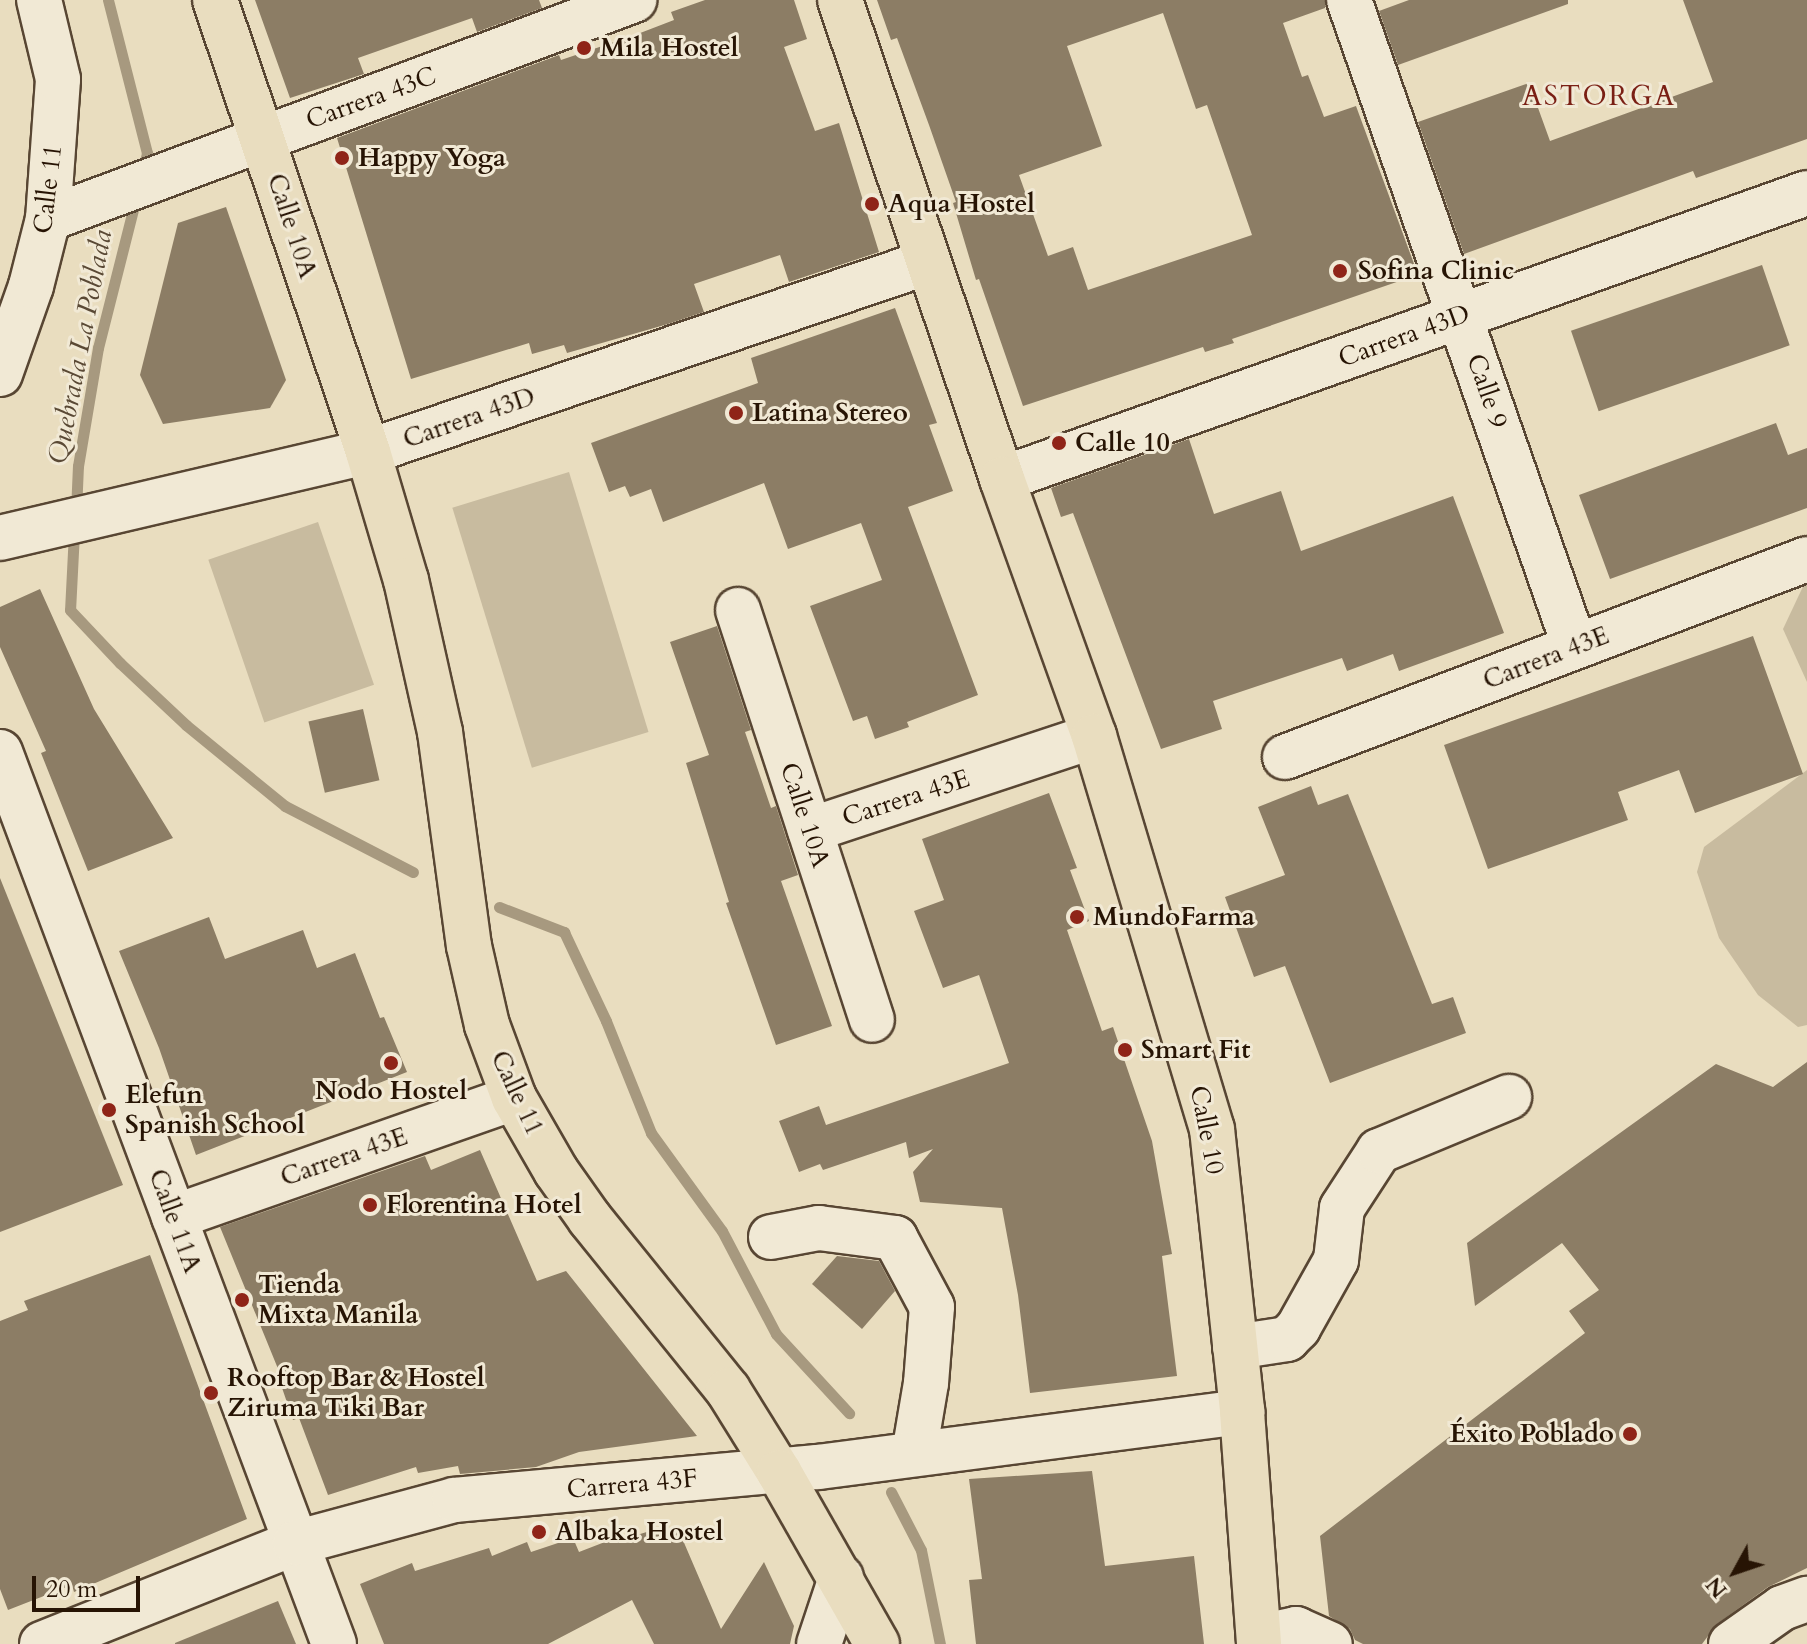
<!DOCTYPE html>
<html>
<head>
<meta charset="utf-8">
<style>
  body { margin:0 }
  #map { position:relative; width:1807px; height:1644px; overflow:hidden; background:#e9ddbf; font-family:Cardo,serif }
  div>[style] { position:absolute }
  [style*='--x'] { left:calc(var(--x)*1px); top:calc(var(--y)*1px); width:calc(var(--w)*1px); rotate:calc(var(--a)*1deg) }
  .green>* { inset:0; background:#c8bb9f; transform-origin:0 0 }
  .stream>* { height:11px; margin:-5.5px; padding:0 5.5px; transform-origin:5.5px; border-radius:5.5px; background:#a7997f }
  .building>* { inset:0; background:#8c7d65; transform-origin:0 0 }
  .roads { filter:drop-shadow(2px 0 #584633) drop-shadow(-2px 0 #584633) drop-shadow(0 2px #584633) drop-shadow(0 -2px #584633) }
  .minor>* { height:44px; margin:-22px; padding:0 22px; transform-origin:22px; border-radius:22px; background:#f1e9d5 }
  .major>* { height:44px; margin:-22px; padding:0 22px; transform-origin:22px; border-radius:22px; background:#e9ddbf }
  .dots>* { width:22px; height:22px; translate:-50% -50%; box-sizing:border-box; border:4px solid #f1e9d5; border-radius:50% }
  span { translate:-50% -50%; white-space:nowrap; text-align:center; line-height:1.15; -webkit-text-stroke:6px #f1e9d5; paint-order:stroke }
  .poi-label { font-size:26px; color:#271404; font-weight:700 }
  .left { translate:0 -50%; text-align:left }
  .right { translate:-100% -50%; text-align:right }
  .street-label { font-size:26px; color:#271404 }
  .neighbourhood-label { font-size:28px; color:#7a1f14; letter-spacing:2px }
  .water-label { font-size:28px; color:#5a4935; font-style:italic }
  .north { position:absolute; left:1695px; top:1532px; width:80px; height:80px; -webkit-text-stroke:6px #f1e9d5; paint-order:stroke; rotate:230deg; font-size:22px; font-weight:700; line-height:32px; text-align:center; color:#271404 }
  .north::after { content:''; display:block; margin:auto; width:28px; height:36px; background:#271404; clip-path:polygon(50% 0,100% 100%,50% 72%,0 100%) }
  .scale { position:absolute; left:32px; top:1576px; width:108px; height:36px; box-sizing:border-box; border:4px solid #271404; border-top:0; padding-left:10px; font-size:24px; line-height:28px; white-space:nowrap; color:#271404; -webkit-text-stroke:6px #f1e9d5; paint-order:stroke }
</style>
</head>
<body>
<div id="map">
  <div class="green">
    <div style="left:569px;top:472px;width:272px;height:122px;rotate:73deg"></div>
    <div style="left:318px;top:522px;width:172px;height:116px;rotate:71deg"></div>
    <div style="clip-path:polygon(1807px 578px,1807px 682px,1783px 629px)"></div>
    <div style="clip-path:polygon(1807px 770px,1807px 1025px,1798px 1027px,1758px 995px,1719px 938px,1697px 872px,1704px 847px)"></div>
  </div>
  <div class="stream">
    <div style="--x:108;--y:0;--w:158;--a:75.7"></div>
    <div style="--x:147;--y:153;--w:22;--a:103"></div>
    <div style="--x:76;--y:511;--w:45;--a:-87.5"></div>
    <div style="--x:78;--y:466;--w:120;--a:-80.4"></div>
    <div style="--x:98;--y:348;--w:155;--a:-75.8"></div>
    <div style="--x:74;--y:532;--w:78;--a:92.9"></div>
    <div style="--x:70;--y:610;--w:73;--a:46.7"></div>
    <div style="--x:120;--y:663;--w:91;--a:43.2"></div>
    <div style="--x:186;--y:725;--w:128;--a:39.3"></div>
    <div style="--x:285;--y:806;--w:144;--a:27.3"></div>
    <div style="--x:499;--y:907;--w:70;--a:21"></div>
    <div style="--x:564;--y:932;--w:98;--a:64.7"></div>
    <div style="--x:606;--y:1021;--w:121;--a:68.1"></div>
    <div style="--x:651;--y:1133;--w:121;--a:54.1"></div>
    <div style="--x:722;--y:1231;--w:116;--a:62.3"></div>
    <div style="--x:776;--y:1334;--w:108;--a:47.3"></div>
    <div style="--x:891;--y:1492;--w:65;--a:62.7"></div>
    <div style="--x:921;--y:1550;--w:96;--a:78.6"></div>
  </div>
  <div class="building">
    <div style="clip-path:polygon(255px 0,539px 0,542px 8px,477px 32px,472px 18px,358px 58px,364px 74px,290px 98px)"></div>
    <div style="clip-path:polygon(705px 0,794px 0,807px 39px,784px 47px,815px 131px,839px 123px,879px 252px,789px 282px,780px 255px,694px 284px,704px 312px,668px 324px,567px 353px,564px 345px,532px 354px,529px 343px,411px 379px,337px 138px,559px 55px,561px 60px,635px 35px,674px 20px,671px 12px)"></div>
    <div style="clip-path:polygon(evenodd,877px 0,1325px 0,1325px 8px,1283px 23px,1302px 77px,1308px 75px,1324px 117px,1356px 106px,1417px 272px,1414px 276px,1232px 339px,1234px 343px,1205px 352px,1203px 347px,1023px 406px,979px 279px,976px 280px,953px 203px,956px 202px,929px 125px,897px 38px,891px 40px,877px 0,1163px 13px,1196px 109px,1207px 105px,1252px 235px,1088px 290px,1073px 247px,1048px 256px,1019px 175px,1102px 146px,1067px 46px,1163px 13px)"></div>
    <div style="clip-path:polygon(1409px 0,1568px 0,1568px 4px,1398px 65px,1379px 11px)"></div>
    <div style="clip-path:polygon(1683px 0,1807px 0,1807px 139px,1696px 178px,1693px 171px,1464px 254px,1418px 122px,1529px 83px,1550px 141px,1713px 82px)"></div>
    <div style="clip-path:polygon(226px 207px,286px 380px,270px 408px,163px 424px,140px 375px,178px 223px)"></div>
    <div style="left:1762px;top:265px;width:85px;height:202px;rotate:71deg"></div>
    <div style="clip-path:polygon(895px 308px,937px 423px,929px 425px,953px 491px,908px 507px,978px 695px,907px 722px,909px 727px,875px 739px,867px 716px,853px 721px,810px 606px,882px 580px,861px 523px,788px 549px,764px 483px,663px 522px,651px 489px,630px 497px,625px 486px,609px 492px,591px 443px,758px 383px,751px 358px)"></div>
    <div style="clip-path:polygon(1776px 423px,1788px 455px,1807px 448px,1807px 508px,1610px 579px,1579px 495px)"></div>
    <div style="clip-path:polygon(1189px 439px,1214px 514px,1281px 491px,1301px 551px,1453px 496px,1504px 633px,1399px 671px,1393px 654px,1347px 671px,1342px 658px,1213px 701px,1222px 729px,1161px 749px,1073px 513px,1061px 517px,1051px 488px)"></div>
    <div style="clip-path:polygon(40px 589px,94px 709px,173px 838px,88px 871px,41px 753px,46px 751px,0 647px,0 607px)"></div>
    <div style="clip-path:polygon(717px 626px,751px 730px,745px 732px,771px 808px,776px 806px,798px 875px,781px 881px,832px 1026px,776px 1045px,726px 903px,729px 902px,686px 763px,709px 755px,670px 642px)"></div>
    <div style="clip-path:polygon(1753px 636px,1803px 774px,1695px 813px,1679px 770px,1618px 792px,1628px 820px,1488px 869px,1444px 745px)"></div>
    <div style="left:363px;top:709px;width:73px;height:56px;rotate:77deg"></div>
    <div style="clip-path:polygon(1311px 786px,1318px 805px,1348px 794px,1432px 1004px,1453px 997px,1466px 1033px,1330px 1083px,1285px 966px,1254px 977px,1225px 897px,1285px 875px,1258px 807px)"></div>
    <div style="clip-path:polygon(1049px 793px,1077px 868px,1070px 870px,1089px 921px,1067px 930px,1102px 1031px,1113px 1027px,1152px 1141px,1172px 1254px,1162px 1256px,1177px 1376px,1030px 1393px,1018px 1295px,1002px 1208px,920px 1202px,913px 1172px,933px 1149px,909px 1158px,906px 1142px,823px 1170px,820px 1164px,799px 1172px,779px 1121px,819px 1106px,826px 1125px,1009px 1063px,979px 975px,943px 988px,914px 911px,944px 900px,922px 839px)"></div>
    <div style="clip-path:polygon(0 878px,123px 1185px,0 1232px)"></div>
    <div style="clip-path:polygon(209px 917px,225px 959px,303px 930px,317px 968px,355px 953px,380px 1018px,384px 1017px,407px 1072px,196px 1155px,159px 1048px,119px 951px)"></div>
    <div style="clip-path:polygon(1807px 1062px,1807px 1568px,1768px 1587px,1717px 1624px,1702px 1644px,1363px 1644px,1355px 1640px,1350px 1629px,1329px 1616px,1320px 1536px,1585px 1333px,1569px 1311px,1599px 1290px,1562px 1243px,1475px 1306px,1467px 1243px,1716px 1064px,1773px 1087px)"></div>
    <div style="clip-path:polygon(480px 1150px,537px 1281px,566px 1271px,697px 1436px,579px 1452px,536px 1467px,460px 1474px,458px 1466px,418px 1473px,416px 1467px,328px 1495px,299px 1418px,293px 1420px,280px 1382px,283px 1381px,220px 1227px,425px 1156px,431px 1170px)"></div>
    <div style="clip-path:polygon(150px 1255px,247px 1519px,74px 1592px,72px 1585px,8px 1610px,0 1589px,0 1321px,28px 1310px,24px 1301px)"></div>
    <div style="clip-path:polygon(837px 1256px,879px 1261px,895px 1291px,862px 1329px,812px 1284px)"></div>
    <div style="clip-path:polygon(1092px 1471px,1105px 1566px,1194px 1556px,1204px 1644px,976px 1644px,969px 1580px,982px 1579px,969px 1479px)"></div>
    <div style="clip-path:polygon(666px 1526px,671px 1534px,679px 1531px,721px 1629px,764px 1562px,794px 1626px,790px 1644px,654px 1644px,632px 1600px,548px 1644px,384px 1644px,360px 1584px,412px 1563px,415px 1571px,489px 1548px,492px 1556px,527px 1542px,531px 1552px,573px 1538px,579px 1552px,623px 1535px,624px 1539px)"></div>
    <div style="clip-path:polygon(278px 1601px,296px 1644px,175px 1644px,175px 1643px)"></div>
  </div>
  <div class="roads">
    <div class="minor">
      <div style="--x:1349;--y:0;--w:685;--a:70.75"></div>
      <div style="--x:48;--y:219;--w:626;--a:-20.49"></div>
      <div style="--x:0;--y:374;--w:93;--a:-70.6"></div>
      <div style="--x:31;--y:286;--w:69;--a:-75.8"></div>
      <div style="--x:48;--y:219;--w:140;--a:-85.9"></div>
      <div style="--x:58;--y:79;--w:81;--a:-103.5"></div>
      <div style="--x:1002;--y:479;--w:854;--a:-19.56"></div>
      <div style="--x:0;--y:538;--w:378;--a:-13.2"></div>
      <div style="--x:368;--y:452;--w:591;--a:-18.74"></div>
      <div style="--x:738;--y:610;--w:431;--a:71.9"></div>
      <div style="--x:0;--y:752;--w:952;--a:69.47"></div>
      <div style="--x:1285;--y:757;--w:558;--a:-20.77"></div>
      <div style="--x:810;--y:830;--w:299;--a:-18.3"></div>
      <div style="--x:174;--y:1217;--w:360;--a:-19.3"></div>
      <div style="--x:771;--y:1237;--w:49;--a:-10.6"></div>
      <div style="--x:819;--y:1228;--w:77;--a:7.5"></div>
      <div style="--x:895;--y:1238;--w:78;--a:61.8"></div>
      <div style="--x:932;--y:1307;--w:76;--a:94.5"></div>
      <div style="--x:926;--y:1383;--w:72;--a:99.6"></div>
      <div style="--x:1235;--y:1347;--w:53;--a:-8.7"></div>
      <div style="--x:1287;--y:1339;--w:16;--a:-45"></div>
      <div style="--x:1298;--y:1328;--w:78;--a:-60.8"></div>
      <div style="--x:1336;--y:1260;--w:52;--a:-83.4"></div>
      <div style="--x:1342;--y:1208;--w:68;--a:-57"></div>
      <div style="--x:1379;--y:1151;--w:141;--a:-22.6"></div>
      <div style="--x:1273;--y:1634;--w:24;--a:-12"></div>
      <div style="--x:1296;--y:1629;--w:37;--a:24"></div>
      <div style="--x:42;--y:1644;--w:272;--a:-21.8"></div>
      <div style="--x:295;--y:1543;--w:165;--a:-15.1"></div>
      <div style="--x:454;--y:1500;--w:365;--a:-5.2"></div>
      <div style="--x:818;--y:1467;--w:428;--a:-7.4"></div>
      <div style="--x:819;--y:1644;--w:70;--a:-71.6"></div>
      <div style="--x:1731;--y:1644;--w:62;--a:-35.2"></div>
      <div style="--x:1782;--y:1608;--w:27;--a:-20"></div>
    </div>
    <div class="major">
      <div style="--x:215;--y:0;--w:477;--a:71.3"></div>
      <div style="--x:368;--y:452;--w:134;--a:73.5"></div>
      <div style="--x:406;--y:580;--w:156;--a:77.4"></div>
      <div style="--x:440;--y:732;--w:216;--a:82.3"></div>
      <div style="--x:469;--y:946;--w:81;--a:77.2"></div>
      <div style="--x:487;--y:1025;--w:78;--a:69.7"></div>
      <div style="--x:514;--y:1098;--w:84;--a:60.1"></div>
      <div style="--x:556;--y:1171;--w:59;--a:54.7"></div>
      <div style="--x:590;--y:1219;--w:220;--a:51.1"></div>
      <div style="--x:728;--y:1390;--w:97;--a:58.1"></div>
      <div style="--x:779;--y:1472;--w:198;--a:60.3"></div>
      <div style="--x:840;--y:0;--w:506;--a:71.31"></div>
      <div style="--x:1002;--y:479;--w:273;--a:70.3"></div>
      <div style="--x:1094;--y:736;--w:410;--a:73.3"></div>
      <div style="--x:1212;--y:1129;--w:285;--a:83.9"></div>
      <div style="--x:1242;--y:1412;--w:233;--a:85.8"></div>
    </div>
  </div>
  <div class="dots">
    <div style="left:584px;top:48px;background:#8f2418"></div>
    <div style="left:342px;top:158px;background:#8f2418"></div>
    <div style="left:872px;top:204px;background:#8f2418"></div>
    <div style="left:1340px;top:271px;background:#8f2418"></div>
    <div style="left:736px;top:413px;background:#8f2418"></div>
    <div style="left:1059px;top:443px;background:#8f2418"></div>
    <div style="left:1077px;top:917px;background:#8f2418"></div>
    <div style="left:1125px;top:1050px;background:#8f2418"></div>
    <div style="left:391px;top:1063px;background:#8f2418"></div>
    <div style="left:109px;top:1110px;background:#8f2418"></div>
    <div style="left:370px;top:1205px;background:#8f2418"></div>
    <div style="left:242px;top:1300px;background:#8f2418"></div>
    <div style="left:211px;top:1393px;background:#8f2418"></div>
    <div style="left:1630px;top:1434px;background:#8f2418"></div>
    <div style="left:539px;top:1532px;background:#8f2418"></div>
  </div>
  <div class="poi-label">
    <span class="left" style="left:600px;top:48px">Mila Hostel</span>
    <span class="left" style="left:358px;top:158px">Happy Yoga</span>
    <span class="left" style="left:888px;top:204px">Aqua Hostel</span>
    <span class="left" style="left:1358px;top:271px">Sofina Clinic</span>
    <span class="left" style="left:752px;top:413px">Latina Stereo</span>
    <span class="left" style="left:1075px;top:443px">Calle 10</span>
    <span class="left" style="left:1093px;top:917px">MundoFarma</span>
    <span class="left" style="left:1141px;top:1050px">Smart Fit</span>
    <span style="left:391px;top:1091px">Nodo Hostel</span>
    <span class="left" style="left:125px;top:1110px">Elefun<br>Spanish School</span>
    <span class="left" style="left:386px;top:1205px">Florentina Hotel</span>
    <span class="left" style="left:258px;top:1300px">Tienda<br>Mixta Manila</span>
    <span class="left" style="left:227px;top:1393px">Rooftop Bar &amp; Hostel<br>Ziruma Tiki Bar</span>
    <span class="right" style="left:1614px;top:1434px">Éxito Poblado</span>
    <span class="left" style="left:555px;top:1532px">Albaka Hostel</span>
  </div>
  <div class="street-label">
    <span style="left:371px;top:98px;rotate:-20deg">Carrera 43C</span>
    <span style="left:48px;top:189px;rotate:-83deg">Calle 11</span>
    <span style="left:292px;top:226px;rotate:72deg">Calle 10A</span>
    <span style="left:1404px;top:336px;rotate:-20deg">Carrera 43D</span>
    <span style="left:1487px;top:391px;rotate:71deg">Calle 9</span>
    <span style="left:469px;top:418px;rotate:-19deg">Carrera 43D</span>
    <span style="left:1546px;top:658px;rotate:-21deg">Carrera 43E</span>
    <span style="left:906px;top:798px;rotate:-18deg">Carrera 43E</span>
    <span style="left:805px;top:815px;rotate:72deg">Calle 10A</span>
    <span style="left:517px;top:1093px;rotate:65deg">Calle 11</span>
    <span style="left:1207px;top:1130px;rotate:79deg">Calle 10</span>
    <span style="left:344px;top:1157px;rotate:-19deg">Carrera 43E</span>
    <span style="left:175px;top:1221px;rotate:70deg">Calle 11A</span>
    <span style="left:632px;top:1484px;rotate:-5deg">Carrera 43F</span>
  </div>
  <div class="neighbourhood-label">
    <span style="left:1599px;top:96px">ASTORGA</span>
  </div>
  <div class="water-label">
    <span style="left:80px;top:347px;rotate:-79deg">Quebrada La Poblada</span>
  </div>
  <div class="north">N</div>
  <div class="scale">20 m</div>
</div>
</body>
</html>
